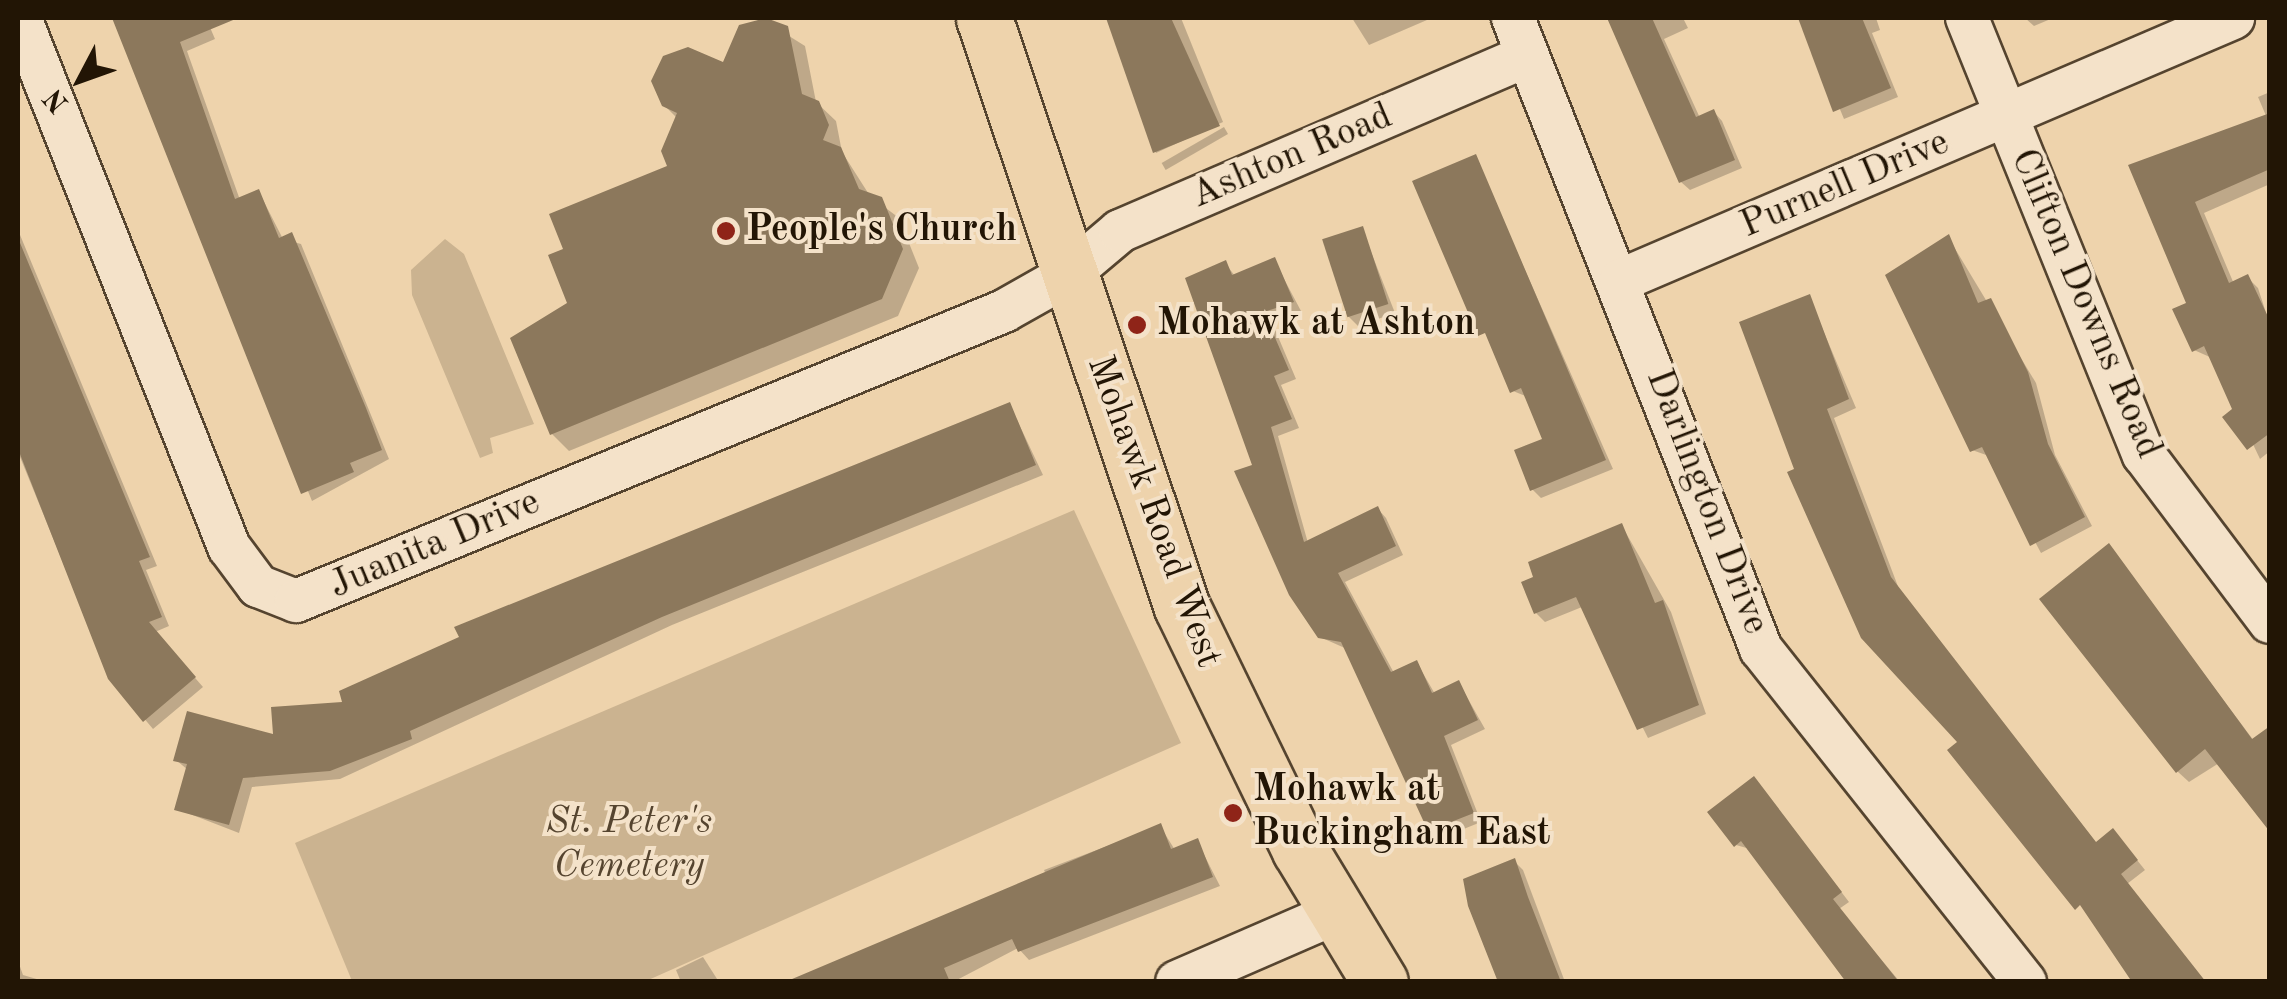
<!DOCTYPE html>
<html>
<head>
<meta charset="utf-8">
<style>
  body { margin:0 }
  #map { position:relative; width:2287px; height:999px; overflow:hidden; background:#eed3ac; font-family:"Old Standard TT",serif }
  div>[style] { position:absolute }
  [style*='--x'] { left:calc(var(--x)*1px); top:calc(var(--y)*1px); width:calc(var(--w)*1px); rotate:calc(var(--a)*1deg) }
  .green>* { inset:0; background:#cbb390 }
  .shadow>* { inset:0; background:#0003; transform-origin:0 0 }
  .building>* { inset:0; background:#8c785c; transform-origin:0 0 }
  .roads { filter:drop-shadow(2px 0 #55442f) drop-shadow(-2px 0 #55442f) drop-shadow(0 2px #55442f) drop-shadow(0 -2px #55442f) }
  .minor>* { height:42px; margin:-21px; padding:0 21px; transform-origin:21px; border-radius:21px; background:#f4e2c9 }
  .major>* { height:55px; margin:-27.5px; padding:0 27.5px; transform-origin:27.5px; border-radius:27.5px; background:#eed3ac }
  .dots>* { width:28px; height:28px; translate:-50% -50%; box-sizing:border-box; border:5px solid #f4e2c9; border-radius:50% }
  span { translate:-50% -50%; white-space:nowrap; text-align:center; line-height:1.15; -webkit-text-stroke:8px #f4e2c9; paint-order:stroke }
  .street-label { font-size:38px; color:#221505 }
  .poi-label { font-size:38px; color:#221505; font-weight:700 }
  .left { translate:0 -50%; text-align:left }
  .park-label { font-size:38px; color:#55442f; font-style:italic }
  .frame { position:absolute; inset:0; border:20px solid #221505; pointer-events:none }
  .north { position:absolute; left:30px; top:30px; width:100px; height:100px; -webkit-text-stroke:8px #f4e2c9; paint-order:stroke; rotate:229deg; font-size:28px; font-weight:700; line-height:40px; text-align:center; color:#221505 }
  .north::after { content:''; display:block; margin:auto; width:35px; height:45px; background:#221505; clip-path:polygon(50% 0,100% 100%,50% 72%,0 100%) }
</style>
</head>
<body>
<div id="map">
  <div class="green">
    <div style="clip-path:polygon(445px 239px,464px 254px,534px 424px,490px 438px,493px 453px,480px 458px,412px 295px,411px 270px)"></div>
    <div style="clip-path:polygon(1074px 510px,1181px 743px,646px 981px,352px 981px,295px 843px)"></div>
  </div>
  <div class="shadow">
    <div style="clip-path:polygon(115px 18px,206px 18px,215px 39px,187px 51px,240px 200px,259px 192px,283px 239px,301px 244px,389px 459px,312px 501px)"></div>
    <div style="clip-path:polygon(1107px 18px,1181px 18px,1223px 122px,1156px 153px)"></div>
    <div style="clip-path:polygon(1352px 18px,1426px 18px,1427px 20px,1369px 45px)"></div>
    <div style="clip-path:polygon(1610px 18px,1683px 18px,1688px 28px,1664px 39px,1700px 118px,1714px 112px,1722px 121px,1742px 168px,1690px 190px,1681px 182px)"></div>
    <div style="clip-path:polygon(1802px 18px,1876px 18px,1880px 30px,1872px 33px,1898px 97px,1844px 119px)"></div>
    <div style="clip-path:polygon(2025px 18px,2053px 18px,2034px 26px)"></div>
    <div style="clip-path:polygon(762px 19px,805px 46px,816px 102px,836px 121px,842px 152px,870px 196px,899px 218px,919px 268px,898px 316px,569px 451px,552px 434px,570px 304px,567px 250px,670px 168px,677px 118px,664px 105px,724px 66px,741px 27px)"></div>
    <div style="clip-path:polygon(2270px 92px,2270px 184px,2204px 213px,2234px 284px,2247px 277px,2258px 288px,2270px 325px,2270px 451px,2260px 459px,2212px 358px,2194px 350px,2189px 304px,2131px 166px,2267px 118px,2258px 97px)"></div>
    <div style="left:1224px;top:127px;width:8px;height:72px;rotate:60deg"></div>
    <div style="clip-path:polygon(1475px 157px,1613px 469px,1541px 498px,1532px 489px,1545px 440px,1528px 397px,1513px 391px)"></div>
    <div style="clip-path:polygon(1362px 229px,1395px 313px,1358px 326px,1349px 317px)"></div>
    <div style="clip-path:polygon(18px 230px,157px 566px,146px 570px,169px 626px,155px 632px,203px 687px,153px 729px,110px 678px,18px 452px)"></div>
    <div style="clip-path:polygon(1948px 237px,2036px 383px,2055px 455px,2092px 526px,2041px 553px,1989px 456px,1972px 450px)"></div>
    <div style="clip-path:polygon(1274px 260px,1301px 311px,1271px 320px,1296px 379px,1281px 385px,1299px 428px,1278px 436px,1308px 543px,1378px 509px,1386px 518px,1403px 555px,1345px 582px,1394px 673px,1417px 663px,1435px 694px,1459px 683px,1485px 729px,1451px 745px,1481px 822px,1439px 839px,1347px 649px,1320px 637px,1255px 466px,1225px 263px,1235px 276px)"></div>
    <div style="clip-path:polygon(1809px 297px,1856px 408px,1834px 418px,1899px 589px,2097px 844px,2121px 840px,2145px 870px,2127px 884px,1961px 743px,1797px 470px)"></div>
    <div style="clip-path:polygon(1010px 405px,1043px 475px,672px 625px,340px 779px,252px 787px,239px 833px,177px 809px,188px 770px,176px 760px,275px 738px)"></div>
    <div style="clip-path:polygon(1622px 526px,1671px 612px,1706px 714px,1648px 738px,1582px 607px,1545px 622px,1536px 613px)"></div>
    <div style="clip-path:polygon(2109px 547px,2254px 741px,2189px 782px,2177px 771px)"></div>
    <div style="clip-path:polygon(1762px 788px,1849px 902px,1839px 909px,1900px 982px,1850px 982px,1750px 849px,1736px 845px)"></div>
    <div style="clip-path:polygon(1160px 826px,1175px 850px,1197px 841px,1220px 886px,1029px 960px,1018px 948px,953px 982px,821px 982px,1047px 877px,1044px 870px)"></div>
    <div style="clip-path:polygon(1514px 861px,1523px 870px,1565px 982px,1503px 982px)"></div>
    <div style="clip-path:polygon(703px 957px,719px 982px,681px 982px,676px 970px)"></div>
    <div style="clip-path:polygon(18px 961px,23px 975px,47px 982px,18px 982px)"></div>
  </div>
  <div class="building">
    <div style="clip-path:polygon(112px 18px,238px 18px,180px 42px,235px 199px,259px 189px,279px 238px,292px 232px,366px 408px,382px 450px,350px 463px,354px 472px,301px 494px)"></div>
    <div style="clip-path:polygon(766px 18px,788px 26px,802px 94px,819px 101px,829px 125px,823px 140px,841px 147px,859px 189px,882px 197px,903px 249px,882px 299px,550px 435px,510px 338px,567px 303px,548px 255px,563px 249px,549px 214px,667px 166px,661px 151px,677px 113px,662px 106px,651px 81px,663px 56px,688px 47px,723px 62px,739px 25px)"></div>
    <div style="clip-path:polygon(1106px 18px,1171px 18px,1220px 126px,1153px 153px)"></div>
    <div style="clip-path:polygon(1607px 18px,1652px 18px,1696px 117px,1714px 109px,1735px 160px,1679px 183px)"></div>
    <div style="clip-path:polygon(1798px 18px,1862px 18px,1891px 88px,1833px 112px)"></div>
    <div style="clip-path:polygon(2270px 113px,2270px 169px,2195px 202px,2229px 283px,2248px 274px,2270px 321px,2270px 433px,2247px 450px,2222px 417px,2232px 409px,2204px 346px,2192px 352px,2172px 309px,2186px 303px,2128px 165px)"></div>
    <div style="clip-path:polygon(1476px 154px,1606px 460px,1530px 491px,1514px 450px,1542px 439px,1521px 388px,1510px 393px,1485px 333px,1478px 336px,1412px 181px)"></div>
    <div style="left:1363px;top:226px;width:82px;height:43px;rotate:72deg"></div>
    <div style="clip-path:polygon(1949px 234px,1978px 303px,1991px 298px,2028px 372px,2048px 444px,2085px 517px,2030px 546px,1982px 447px,1970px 452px,1885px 275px)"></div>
    <div style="clip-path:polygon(18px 238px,150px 557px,139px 561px,162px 617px,149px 622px,196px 677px,143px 722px,108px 679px,18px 449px)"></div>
    <div style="clip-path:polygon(1275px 257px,1294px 302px,1264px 312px,1289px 370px,1274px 376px,1292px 419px,1271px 427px,1304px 542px,1378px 506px,1396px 546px,1338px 573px,1391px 672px,1417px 660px,1432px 693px,1459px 680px,1478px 720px,1444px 736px,1474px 813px,1428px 831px,1341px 642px,1318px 638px,1289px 595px,1234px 471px,1252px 465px,1185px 278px,1226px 260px,1232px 275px)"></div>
    <div style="clip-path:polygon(1810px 294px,1849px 399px,1827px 409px,1891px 577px,2096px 842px,2113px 828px,2138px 860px,2121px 874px,2206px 982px,2132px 982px,2080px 905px,2075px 910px,1947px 750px,1957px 742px,1861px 638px,1787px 472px,1794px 469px,1739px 322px)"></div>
    <div style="clip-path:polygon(1010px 402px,1036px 465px,662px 617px,410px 731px,412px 739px,330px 771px,243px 778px,229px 825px,174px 810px,187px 764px,173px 761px,187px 711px,273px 734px,271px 707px,342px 702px,339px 691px,459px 637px,454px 627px)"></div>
    <div style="clip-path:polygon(1622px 523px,1655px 603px,1663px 600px,1699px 705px,1637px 730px,1576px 597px,1534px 614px,1521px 582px,1533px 577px,1528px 562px)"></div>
    <div style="clip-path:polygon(2109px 543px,2252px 739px,2270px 726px,2270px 832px,2205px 749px,2176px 773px,2039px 599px)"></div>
    <div style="clip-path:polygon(1754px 776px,1842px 892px,1833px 899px,1899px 982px,1846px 982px,1741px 841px,1734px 847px,1707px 812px)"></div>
    <div style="clip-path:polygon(1161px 823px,1171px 849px,1198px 838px,1213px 877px,1018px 952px,1012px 939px,944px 968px,950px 982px,785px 982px)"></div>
    <div style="clip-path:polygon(1515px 858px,1528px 897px,1561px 982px,1498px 982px,1468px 906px,1463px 879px)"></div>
  </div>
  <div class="roads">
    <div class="minor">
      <div style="--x:20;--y:18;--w:569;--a:68.44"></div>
      <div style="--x:229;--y:547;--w:49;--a:53.4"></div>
      <div style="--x:258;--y:586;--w:41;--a:21.5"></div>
      <div style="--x:296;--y:601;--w:765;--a:-22.27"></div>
      <div style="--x:1004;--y:311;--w:73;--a:-29.4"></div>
      <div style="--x:1068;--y:275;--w:68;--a:-40.2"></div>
      <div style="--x:1120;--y:231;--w:443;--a:-23.3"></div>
      <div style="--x:1513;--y:18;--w:678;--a:68.54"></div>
      <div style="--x:1761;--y:649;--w:425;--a:51.6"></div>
      <div style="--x:1967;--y:18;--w:471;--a:68"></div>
      <div style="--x:2144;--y:455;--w:209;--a:53"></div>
      <div style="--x:1621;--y:280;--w:666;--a:-23.18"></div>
      <div style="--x:1177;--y:982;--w:176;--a:-23.5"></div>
    </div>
    <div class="major">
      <div style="--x:984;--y:18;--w:621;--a:71.42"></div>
      <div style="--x:1182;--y:607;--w:270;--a:64.1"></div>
      <div style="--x:1300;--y:850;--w:154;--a:58.8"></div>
    </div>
  </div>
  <div class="dots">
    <div style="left:726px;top:231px;background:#8f2418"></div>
    <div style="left:1137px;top:325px;background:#8f2418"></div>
    <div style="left:1233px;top:813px;background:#8f2418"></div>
  </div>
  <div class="street-label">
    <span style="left:1292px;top:157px;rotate:-23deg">Ashton Road</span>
    <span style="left:1845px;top:185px;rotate:-23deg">Purnell Drive</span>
    <span style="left:2085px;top:304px;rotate:67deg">Clifton Downs Road</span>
    <span style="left:1706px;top:502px;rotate:69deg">Darlington Drive</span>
    <span style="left:1153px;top:512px;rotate:70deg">Mohawk Road West</span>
    <span style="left:435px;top:545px;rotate:-23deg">Juanita Drive</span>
  </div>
  <div class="poi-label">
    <span class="left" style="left:746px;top:231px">People's Church</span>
    <span class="left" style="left:1157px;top:325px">Mohawk at Ashton</span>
    <span class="left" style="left:1253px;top:813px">Mohawk at<br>Buckingham East</span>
  </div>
  <div class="park-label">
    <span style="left:629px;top:845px">St. Peter's<br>Cemetery</span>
  </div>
  <div class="frame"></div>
  <div class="north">N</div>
</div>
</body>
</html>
